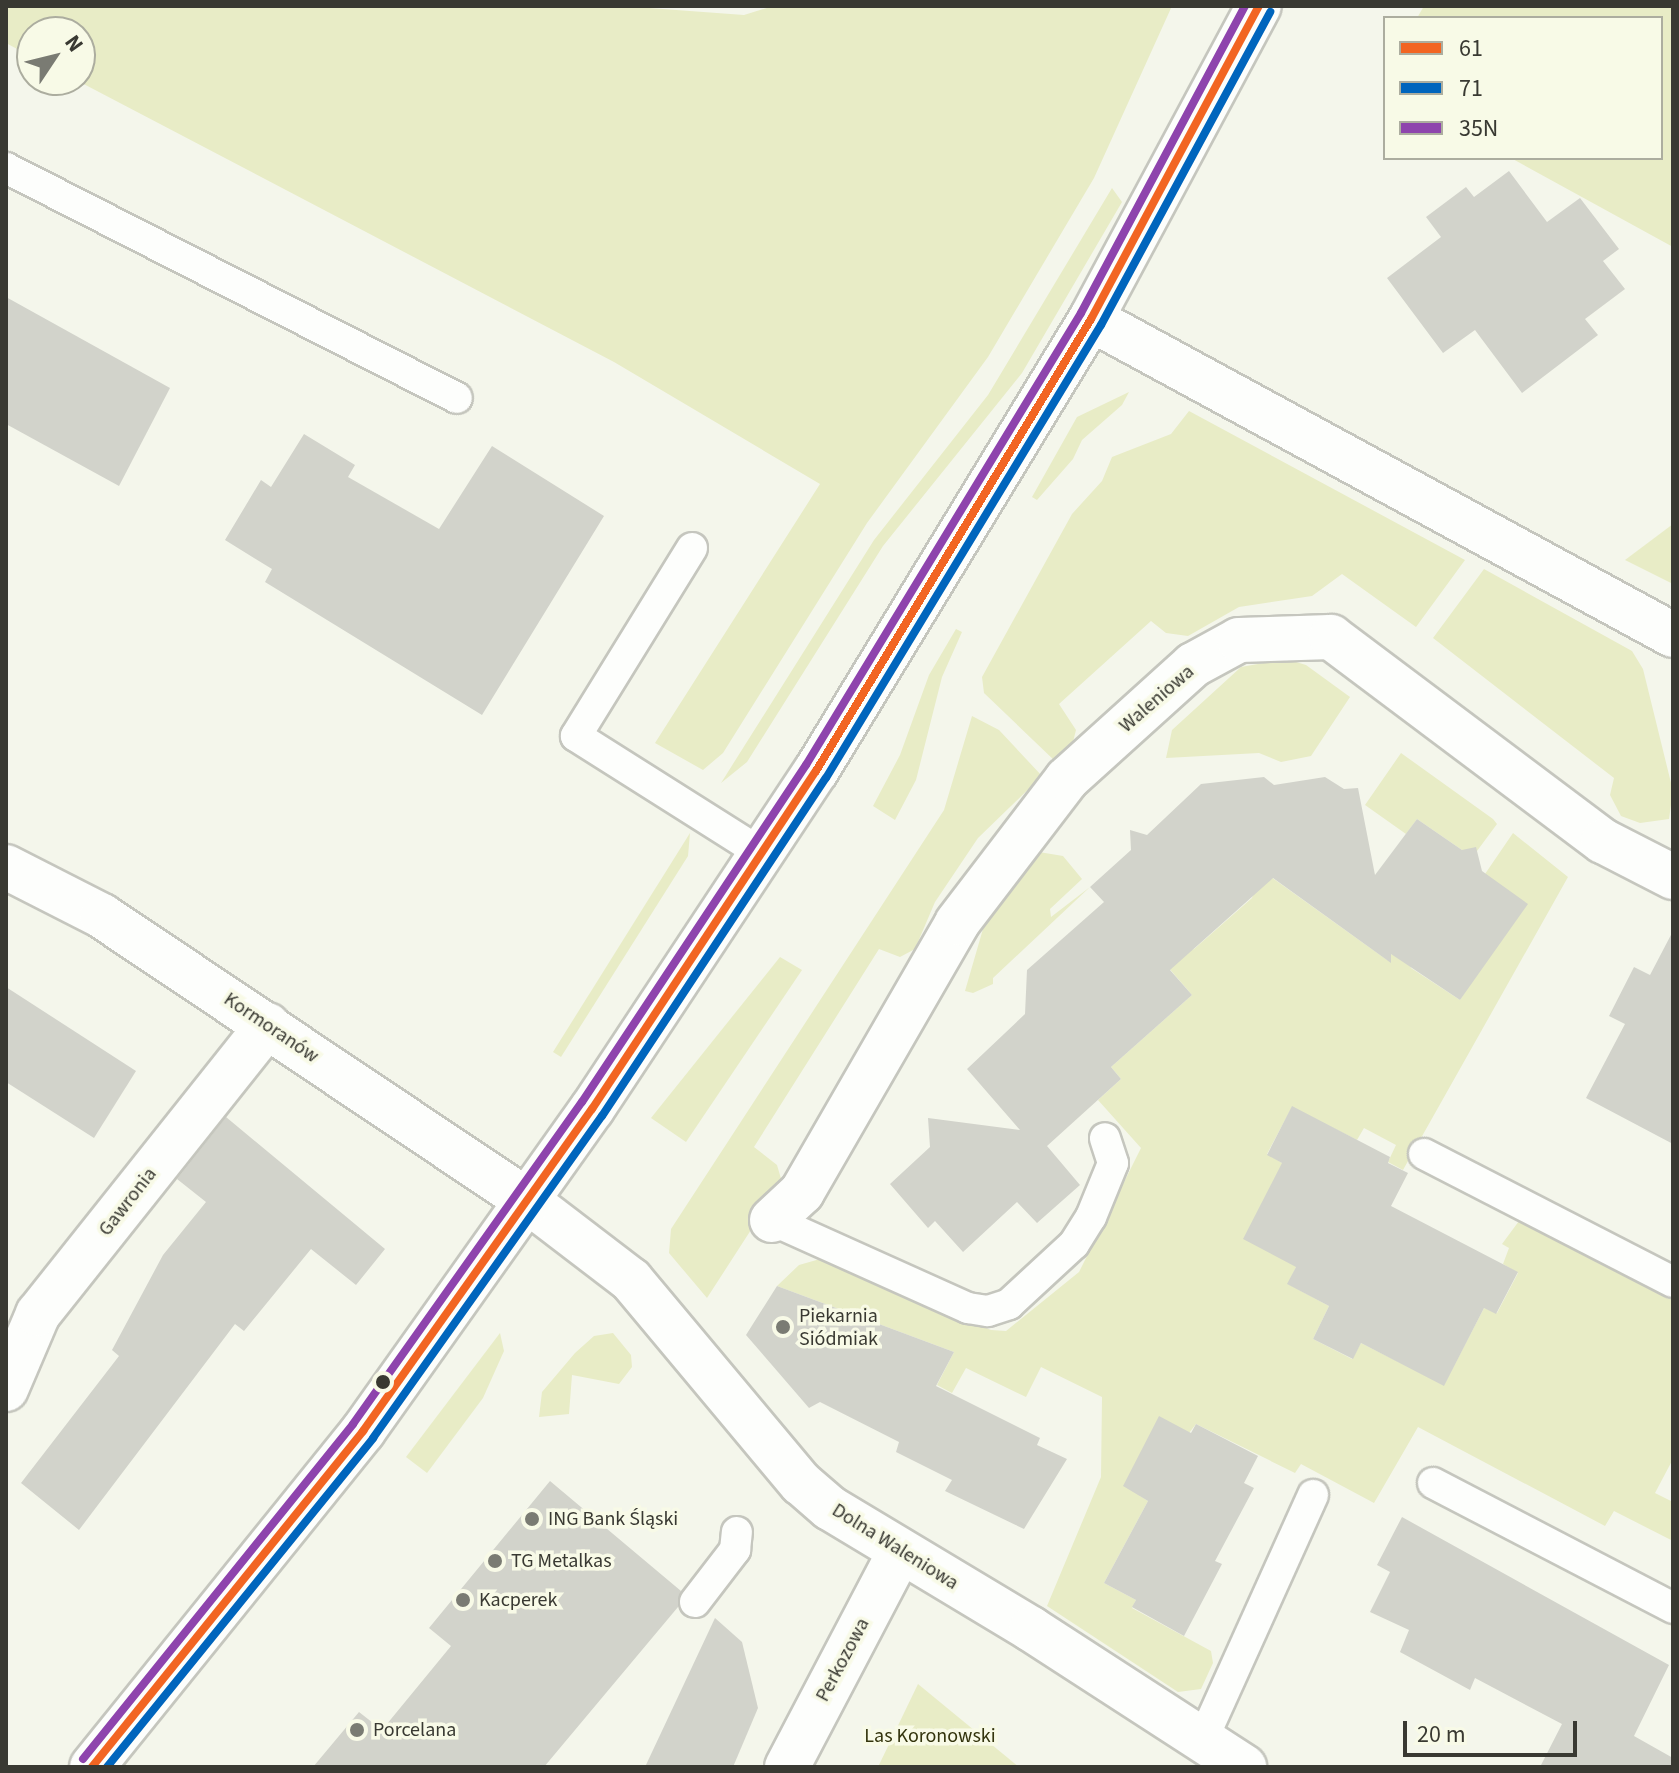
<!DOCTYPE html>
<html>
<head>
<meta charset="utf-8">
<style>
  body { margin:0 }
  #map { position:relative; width:1679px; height:1773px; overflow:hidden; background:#f4f6eb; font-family:"Source Sans 3",sans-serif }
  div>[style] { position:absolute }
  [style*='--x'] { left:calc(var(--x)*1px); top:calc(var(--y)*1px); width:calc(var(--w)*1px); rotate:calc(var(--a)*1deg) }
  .green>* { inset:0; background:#e8ecc6 }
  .building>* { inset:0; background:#d2d3cb }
  .roads { filter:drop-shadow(2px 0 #c5c6be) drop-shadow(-2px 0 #c5c6be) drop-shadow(0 2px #c5c6be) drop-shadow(0 -2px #c5c6be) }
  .lane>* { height:30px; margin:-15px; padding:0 15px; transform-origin:15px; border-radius:15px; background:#fdfefc }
  .street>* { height:44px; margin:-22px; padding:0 22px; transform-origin:22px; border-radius:22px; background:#fdfefc }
  .secondary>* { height:44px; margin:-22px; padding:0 22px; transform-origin:22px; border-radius:22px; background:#fdfefc }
  .bus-1>* { height:8px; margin:-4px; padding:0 4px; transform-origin:4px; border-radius:4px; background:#f26522 }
  .bus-2>* { height:8px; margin:-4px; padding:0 4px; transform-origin:4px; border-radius:4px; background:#0065bd }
  .bus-3>* { height:8px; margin:-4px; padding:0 4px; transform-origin:4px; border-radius:4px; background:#8e44ad }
  .dots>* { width:22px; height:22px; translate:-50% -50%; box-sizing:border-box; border:4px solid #f8fae7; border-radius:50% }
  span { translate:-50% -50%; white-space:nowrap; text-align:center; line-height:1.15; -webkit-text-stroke:7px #f8fae7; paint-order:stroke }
  .street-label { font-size:20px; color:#393932 }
  .poi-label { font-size:20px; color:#393932 }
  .left { translate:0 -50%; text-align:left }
  .park-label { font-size:20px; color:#33340d }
  .frame { position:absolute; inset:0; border:8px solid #393932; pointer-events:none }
  .legend { position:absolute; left:1383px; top:16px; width:280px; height:144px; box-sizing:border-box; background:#f8fae7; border:2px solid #acad9f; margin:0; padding:10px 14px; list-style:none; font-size:24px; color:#393932 }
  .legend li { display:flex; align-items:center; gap:16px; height:40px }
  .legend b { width:40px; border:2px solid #acad9f }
  .north { position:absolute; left:16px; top:16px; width:80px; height:80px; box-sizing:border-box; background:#f8fae7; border:2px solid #acad9f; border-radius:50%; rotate:55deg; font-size:22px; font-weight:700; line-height:32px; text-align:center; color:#393932 }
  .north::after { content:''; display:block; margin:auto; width:28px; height:36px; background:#7a7b73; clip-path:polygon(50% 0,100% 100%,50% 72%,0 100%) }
  .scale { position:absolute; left:1403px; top:1721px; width:174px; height:36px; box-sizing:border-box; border:4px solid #393932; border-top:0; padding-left:10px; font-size:24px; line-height:28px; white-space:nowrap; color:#393932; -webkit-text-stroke:6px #f8fae7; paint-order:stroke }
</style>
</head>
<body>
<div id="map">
  <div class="green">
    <div style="clip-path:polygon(6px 6px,622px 6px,744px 15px,773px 6px,1172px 6px,1094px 178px,988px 357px,867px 523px,723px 753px,703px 770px,655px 743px,820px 484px,614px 362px,76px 80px,80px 32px,32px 32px,32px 57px,6px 43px)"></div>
    <div style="clip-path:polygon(1424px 6px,1673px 6px,1673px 247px,1511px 158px,1661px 158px,1661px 18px,1417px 18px)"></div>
    <div style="clip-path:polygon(1112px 188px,1122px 202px,1022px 373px,883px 546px,747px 762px,721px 783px,874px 540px,988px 395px)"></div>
    <div style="clip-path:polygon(1129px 392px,1122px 405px,1082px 440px,1073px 459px,1037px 500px,1032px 497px,1077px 417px)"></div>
    <div style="clip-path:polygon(1189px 411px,1465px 560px,1416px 627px,1342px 574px,1312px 596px,1239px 607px,1188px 636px,1166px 633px,1151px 621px,1059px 704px,1076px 730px,1072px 746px,1056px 762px,984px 693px,982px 677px,1072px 514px,1102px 481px,1112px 457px,1171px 434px)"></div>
    <div style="clip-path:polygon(1673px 524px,1673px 584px,1625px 560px)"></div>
    <div style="clip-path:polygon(1484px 569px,1632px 651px,1643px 669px,1673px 791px,1669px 819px,1640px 823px,1621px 816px,1610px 795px,1614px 778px,1433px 638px)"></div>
    <div style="clip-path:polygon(956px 629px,962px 632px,942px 677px,916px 780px,895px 820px,873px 806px,900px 755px,929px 675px)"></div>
    <div style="clip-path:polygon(1286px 659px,1306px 665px,1350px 697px,1311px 756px,1281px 762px,1259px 753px,1166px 758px,1172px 730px,1241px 667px)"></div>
    <div style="clip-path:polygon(972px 716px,999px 730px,1042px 776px,978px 838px,935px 902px,915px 949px,900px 957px,879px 949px,754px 1147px,777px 1165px,782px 1182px,707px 1298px,669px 1253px,671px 1229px,944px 810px)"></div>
    <div style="clip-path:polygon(1401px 753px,1493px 819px,1497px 824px,1477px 851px,1462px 850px,1417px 819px,1406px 834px,1365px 805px)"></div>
    <div style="clip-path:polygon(690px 833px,688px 856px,561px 1057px,553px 1052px)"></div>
    <div style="clip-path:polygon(1513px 833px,1568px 877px,1403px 1170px,1388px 1162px,1396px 1145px,1364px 1128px,1357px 1140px,1292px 1107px,1267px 1154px,1282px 1163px,1296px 1267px,1288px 1284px,1329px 1306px,1313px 1339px,1352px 1359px,1361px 1343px,1444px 1385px,1484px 1308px,1497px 1313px,1518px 1273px,1503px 1264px,1509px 1248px,1502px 1244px,1519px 1221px,1673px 1300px,1673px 1459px,1655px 1493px,1673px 1502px,1673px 1541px,1614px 1511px,1605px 1526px,1418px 1427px,1374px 1503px,1301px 1464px,1295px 1473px,1196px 1424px,1140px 1496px,1148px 1501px,1104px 1583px,1136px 1600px,1132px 1608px,1211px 1651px,1213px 1663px,1201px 1689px,1178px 1692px,1047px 1606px,1101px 1477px,1102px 1397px,1041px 1367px,1026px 1397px,966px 1368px,952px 1393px,937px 1385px,954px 1352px,777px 1286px,799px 1265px,820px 1259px,991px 1330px,1006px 1331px,1079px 1272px,1141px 1148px,1098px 1100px,1121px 1079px,1111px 1067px,1192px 995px,1161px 959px,1194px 949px,1252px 898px,1260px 869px,1387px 960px,1402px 940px,1411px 968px,1460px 1000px,1471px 982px,1485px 874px)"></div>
    <div style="clip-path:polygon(1039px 852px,1063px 856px,1082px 879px,1050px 909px,1051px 917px,1090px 887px,993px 978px,993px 984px,973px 993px,965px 991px,985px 922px)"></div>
    <div style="clip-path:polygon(780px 957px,802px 970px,686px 1142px,651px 1118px)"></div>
    <div style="clip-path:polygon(500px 1333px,504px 1351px,483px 1398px,427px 1473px,406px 1457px)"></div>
    <div style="clip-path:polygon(613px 1333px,631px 1355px,632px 1367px,619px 1384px,572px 1375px,569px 1414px,539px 1417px,542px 1392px,575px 1353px,594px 1336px)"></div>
    <div style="clip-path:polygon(918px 1684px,1019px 1767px,878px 1767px)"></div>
  </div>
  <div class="building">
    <div style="clip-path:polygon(1509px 171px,1547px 222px,1580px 198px,1619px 249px,1603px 261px,1625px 289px,1585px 319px,1598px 335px,1522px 393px,1475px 330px,1443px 353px,1387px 278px,1441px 237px,1426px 217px,1466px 187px,1474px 197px)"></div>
    <div style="clip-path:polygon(6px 297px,170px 388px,119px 486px,6px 424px)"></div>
    <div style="clip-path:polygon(304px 434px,355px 465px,348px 477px,439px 529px,492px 446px,604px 516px,482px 715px,265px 582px,272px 569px,225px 540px,261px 480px,271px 487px)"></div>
    <div style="clip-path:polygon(1264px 777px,1274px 785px,1325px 777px,1344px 789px,1358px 788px,1375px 875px,1417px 819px,1462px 850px,1476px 847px,1482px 871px,1528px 904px,1460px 1000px,1391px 954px,1391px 963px,1273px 878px,1170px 970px,1192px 995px,1111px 1067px,1121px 1079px,1047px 1146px,1080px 1185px,1037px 1223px,1017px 1202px,963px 1252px,935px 1221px,928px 1228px,890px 1184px,930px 1147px,928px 1118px,1020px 1130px,967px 1069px,1025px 1014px,1027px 970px,1104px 902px,1090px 887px,1131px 850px,1130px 830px,1147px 835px,1201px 784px)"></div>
    <div style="clip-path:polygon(1673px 931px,1673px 1144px,1586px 1098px,1625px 1024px,1609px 1016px,1634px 967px,1650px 975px)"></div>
    <div style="clip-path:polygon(6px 987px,136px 1071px,94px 1138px,6px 1082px)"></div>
    <div style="clip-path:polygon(1292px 1106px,1390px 1157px,1388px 1163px,1408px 1173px,1391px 1206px,1518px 1272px,1496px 1314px,1484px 1308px,1444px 1386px,1361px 1343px,1353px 1359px,1313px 1339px,1329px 1306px,1287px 1284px,1296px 1267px,1243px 1239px,1282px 1163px,1267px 1155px)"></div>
    <div style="clip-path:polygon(226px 1117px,385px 1249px,356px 1285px,311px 1249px,244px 1331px,235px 1324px,79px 1530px,21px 1483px,119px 1356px,112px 1350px,163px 1255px,206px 1202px,177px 1179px)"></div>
    <div style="clip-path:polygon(777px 1286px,954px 1352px,936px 1386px,1040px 1438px,1037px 1445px,1067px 1459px,1024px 1529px,945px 1491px,952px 1480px,896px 1452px,899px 1442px,820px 1402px,809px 1408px,746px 1335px)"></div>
    <div style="clip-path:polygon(1159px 1416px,1191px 1433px,1196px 1424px,1258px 1456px,1244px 1483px,1254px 1488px,1215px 1561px,1222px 1564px,1184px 1636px,1132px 1607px,1136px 1600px,1104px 1583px,1148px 1501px,1123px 1486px)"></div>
    <div style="clip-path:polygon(550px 1481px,681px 1591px,678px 1607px,544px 1767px,313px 1767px,359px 1712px,382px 1730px,451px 1646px,429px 1628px)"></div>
    <div style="clip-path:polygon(1402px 1517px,1669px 1665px,1634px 1736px,1673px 1758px,1673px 1767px,1540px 1767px,1562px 1724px,1475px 1678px,1470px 1690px,1400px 1652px,1409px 1630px,1370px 1612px,1390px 1572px,1377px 1565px)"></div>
    <div style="clip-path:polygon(715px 1618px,742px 1642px,758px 1708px,733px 1767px,645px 1767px)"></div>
  </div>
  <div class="roads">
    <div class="lane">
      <div style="--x:6;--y:168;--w:506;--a:27.02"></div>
      <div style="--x:692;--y:548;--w:221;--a:121.7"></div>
      <div style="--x:576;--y:736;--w:219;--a:32.3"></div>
      <div style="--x:1424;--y:1154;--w:280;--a:27.2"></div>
      <div style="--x:772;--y:1220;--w:215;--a:24.2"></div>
      <div style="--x:968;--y:1308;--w:20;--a:9"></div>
      <div style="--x:988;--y:1311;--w:22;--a:-18"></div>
      <div style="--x:1009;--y:1304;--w:88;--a:-42.7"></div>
      <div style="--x:1074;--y:1244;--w:32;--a:-58"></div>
      <div style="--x:1091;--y:1217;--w:58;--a:-67.8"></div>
      <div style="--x:1113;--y:1163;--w:26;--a:-108"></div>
      <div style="--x:1433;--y:1483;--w:271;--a:27.5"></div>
      <div style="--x:695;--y:1602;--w:66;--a:-52.4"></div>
      <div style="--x:735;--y:1550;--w:18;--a:-84"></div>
      <div style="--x:1202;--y:1741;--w:270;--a:-65.7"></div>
    </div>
    <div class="street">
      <div style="--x:1091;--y:319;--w:662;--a:28.5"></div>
      <div style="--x:529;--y:1202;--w:128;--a:37.4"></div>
      <div style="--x:631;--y:1280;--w:265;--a:50.1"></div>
      <div style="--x:801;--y:1483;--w:38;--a:41"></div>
      <div style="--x:830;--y:1508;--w:235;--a:31"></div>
      <div style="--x:1031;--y:1629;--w:254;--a:32.9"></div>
      <div style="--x:772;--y:1220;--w:41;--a:-43"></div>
      <div style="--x:802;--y:1192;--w:310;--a:-60"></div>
      <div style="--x:957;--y:923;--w:181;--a:-52.6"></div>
      <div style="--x:1067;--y:779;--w:170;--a:-42.1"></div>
      <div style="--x:1193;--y:665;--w:52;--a:-28.5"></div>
      <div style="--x:1239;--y:640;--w:92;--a:-1.9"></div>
      <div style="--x:1331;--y:637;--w:340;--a:36.9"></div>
      <div style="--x:1603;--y:841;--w:79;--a:27.2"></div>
      <div style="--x:6;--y:1389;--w:82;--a:-66.9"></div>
      <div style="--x:38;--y:1314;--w:369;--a:-51.5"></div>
      <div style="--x:787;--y:1767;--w:243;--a:-62.3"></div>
    </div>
    <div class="secondary">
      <div style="--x:6;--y:867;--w:108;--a:27"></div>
      <div style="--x:102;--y:916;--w:514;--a:33.81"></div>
      <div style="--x:92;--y:1767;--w:432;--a:-51.1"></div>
      <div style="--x:363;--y:1431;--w:395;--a:-54.6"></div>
      <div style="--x:592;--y:1109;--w:405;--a:-56.5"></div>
      <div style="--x:816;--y:771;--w:529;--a:-58.68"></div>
      <div style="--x:1091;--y:319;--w:355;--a:-61.8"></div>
    </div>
  </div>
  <div class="bus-1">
    <div style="--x:92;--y:1767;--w:432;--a:-51.1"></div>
    <div style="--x:363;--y:1431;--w:395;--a:-54.6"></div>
    <div style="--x:592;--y:1109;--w:405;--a:-56.5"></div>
    <div style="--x:816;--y:771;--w:529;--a:-58.68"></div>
    <div style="--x:1091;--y:319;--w:355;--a:-61.8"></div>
  </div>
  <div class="bus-2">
    <div style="--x:107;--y:1767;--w:423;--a:-51"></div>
    <div style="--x:373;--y:1438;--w:395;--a:-54.6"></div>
    <div style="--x:602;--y:1116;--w:405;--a:-56.5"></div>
    <div style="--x:826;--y:778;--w:530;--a:-58.74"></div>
    <div style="--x:1101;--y:325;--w:356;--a:-61.6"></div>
  </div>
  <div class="bus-3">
    <div style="--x:83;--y:1759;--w:430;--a:-51.1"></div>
    <div style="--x:353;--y:1424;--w:395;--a:-54.6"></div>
    <div style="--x:582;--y:1102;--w:405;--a:-56.4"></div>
    <div style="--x:806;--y:765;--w:529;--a:-58.68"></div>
    <div style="--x:1081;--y:313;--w:348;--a:-61.9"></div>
  </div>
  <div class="dots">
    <div style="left:783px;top:1327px;background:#7a7b73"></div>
    <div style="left:383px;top:1382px;background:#393932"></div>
    <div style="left:532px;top:1519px;background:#7a7b73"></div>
    <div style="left:495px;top:1561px;background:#7a7b73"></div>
    <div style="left:463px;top:1600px;background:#7a7b73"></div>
    <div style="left:357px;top:1730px;background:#7a7b73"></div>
  </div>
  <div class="street-label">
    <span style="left:1157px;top:699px;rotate:-41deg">Waleniowa</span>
    <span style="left:271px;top:1028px;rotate:34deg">Kormoranów</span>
    <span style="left:128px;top:1202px;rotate:-52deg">Gawronia</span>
    <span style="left:895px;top:1547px;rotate:32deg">Dolna Waleniowa</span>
    <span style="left:843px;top:1660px;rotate:-62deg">Perkozowa</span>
  </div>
  <div class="poi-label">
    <span class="left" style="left:799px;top:1328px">Piekarnia<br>Siódmiak</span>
    <span class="left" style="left:548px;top:1519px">ING Bank Śląski</span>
    <span class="left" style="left:511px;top:1561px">TG Metalkas</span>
    <span class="left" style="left:479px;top:1600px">Kacperek</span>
    <span class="left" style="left:373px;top:1730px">Porcelana</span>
  </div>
  <div class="park-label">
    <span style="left:930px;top:1736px">Las Koronowski</span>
  </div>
  <div class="frame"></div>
  <ul class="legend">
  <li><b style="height:10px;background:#f26522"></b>61</li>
  <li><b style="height:10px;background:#0065bd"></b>71</li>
  <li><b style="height:10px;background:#8e44ad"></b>35N</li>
  </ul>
  <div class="north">N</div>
  <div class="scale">20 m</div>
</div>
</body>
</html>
